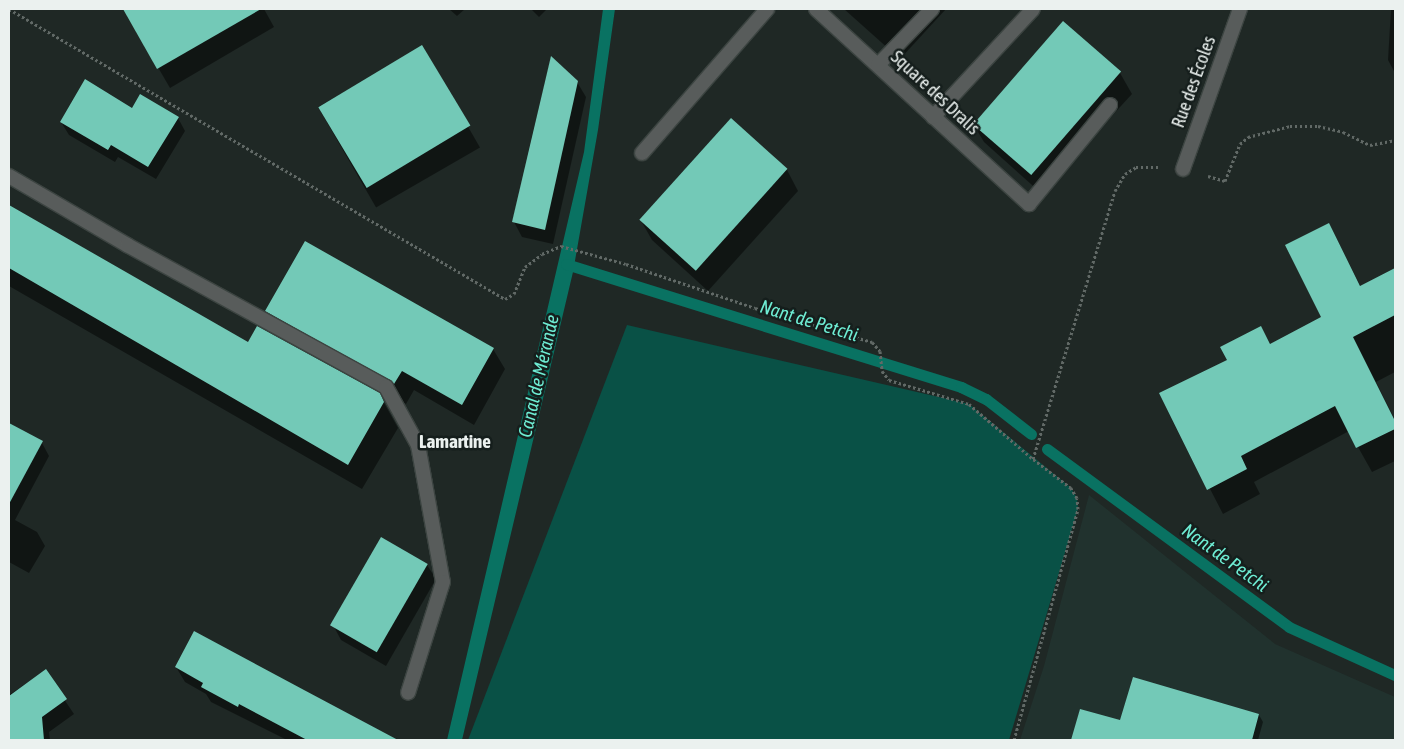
<!DOCTYPE html>
<html>
<head>
<meta charset="utf-8">
<style>
  body { margin:0 }
  #map { position:relative; width:1404px; height:749px; overflow:hidden; background:#1f2825; font-family:"Asap Condensed",sans-serif }
  div>[style] { position:absolute }
  [style*='--x'] { left:calc(var(--x)*1px); top:calc(var(--y)*1px); width:calc(var(--w)*1px); rotate:calc(var(--a)*1deg) }
  .built>* { inset:0; background:#21322e }
  .green>* { inset:0; background:#095146 }
  .water>* { inset:0; background:#097262 }
  .shadow>* { inset:0; background:#0007; transform-origin:0 0 }
  .stream>* { height:11px; margin:-5.5px; padding:0 5.5px; transform-origin:5.5px; border-radius:5.5px; background:#097262 }
  .building>* { inset:0; background:#73c9b7; transform-origin:0 0 }
  .path>* { height:3px; margin-top:-1.5px; transform-origin:0; background:repeating-linear-gradient(90deg,#616966 0 2.5px,transparent 0 5px) }
  .roads { filter:drop-shadow(1px 0 #3c4441) drop-shadow(-1px 0 #3c4441) drop-shadow(0 1px #3c4441) drop-shadow(0 -1px #3c4441) }
  .service>* { height:14px; margin:-7px; padding:0 7px; transform-origin:7px; border-radius:7px; background:#585c5b }
  .minor>* { height:14px; margin:-7px; padding:0 7px; transform-origin:7px; border-radius:7px; background:#585c5b }
  span { translate:-50% -50%; white-space:nowrap; text-align:center; line-height:1.15; -webkit-text-stroke:5px #151e1c; paint-order:stroke }
  .street-label { font-size:18px; color:#ebf1ef }
  .water-label { font-size:19px; color:#6eecd3; font-style:italic }
  .neighbourhood-label { font-size:19px; color:#ebf1ef; font-weight:700 }
  .frame { position:absolute; inset:0; border:10px solid #ebf1ef; pointer-events:none }
</style>
</head>
<body>
<div id="map">
  <div class="built">
    <div style="clip-path:polygon(1089px 495px,1275px 644px,1395px 697px,1395px 740px,1020px 740px,1044px 666px)"></div>
  </div>
  <div class="green">
    <div style="clip-path:polygon(627px 325px,969px 404px,1071px 488px,1077px 498px,1078px 509px,1009px 740px,468px 740px)"></div>
  </div>
  <div class="water">
    <div style="clip-path:polygon(603px 9px,615px 9px,598px 130px,573px 272px,462px 740px,447px 740px,584px 152px)"></div>
  </div>
  <div class="shadow">
    <div style="clip-path:polygon(124px 9px,264px 9px,274px 27px,170px 88px)"></div>
    <div style="clip-path:polygon(449px 9px,465px 9px,457px 16px)"></div>
    <div style="clip-path:polygon(531px 9px,547px 9px,539px 17px)"></div>
    <div style="clip-path:polygon(844px 9px,946px 9px,900px 59px)"></div>
    <div style="clip-path:polygon(1391px 9px,1395px 9px,1395px 73px,1388px 60px)"></div>
    <div style="left:422px;top:47px;width:116px;height:120px;rotate:60deg"></div>
    <div style="clip-path:polygon(1120px 73px,1132px 94px,1041px 193px,984px 142px,972px 122px)"></div>
    <div style="clip-path:polygon(577px 82px,586px 97px,553px 244px,522px 237px,514px 222px)"></div>
    <div style="clip-path:polygon(133px 109px,178px 118px,185px 131px,156px 179px,118px 157px,115px 162px,69px 135px,61px 122px)"></div>
    <div style="clip-path:polygon(787px 170px,798px 191px,708px 291px,652px 240px,640px 219px)"></div>
    <div style="clip-path:polygon(13px 209px,248px 344px,379px 394px,398px 428px,362px 489px,9px 286px,9px 216px)"></div>
    <div style="clip-path:polygon(1328px 224px,1361px 287px,1395px 269px,1395px 372px,1376px 382px,1395px 420px,1395px 461px,1372px 472px,1349px 431px,1254px 482px,1260px 494px,1223px 514px,1161px 394px,1228px 361px,1261px 327px,1271px 345px,1323px 317px)"></div>
    <div style="clip-path:polygon(267px 311px,493px 349px,505px 369px,474px 425px,414px 390px,406px 404px,279px 331px)"></div>
    <div style="clip-path:polygon(9px 424px,42px 443px,49px 456px,15px 520px,37px 532px,45px 546px,29px 573px,9px 562px)"></div>
    <div style="clip-path:polygon(427px 565px,436px 579px,386px 666px,341px 640px,333px 625px)"></div>
    <div style="clip-path:polygon(176px 667px,372px 738px,287px 740px,211px 702px,206px 694px,185px 682px)"></div>
    <div style="clip-path:polygon(45px 671px,74px 714px,49px 732px,50px 740px,9px 740px,9px 695px)"></div>
    <div style="clip-path:polygon(1080px 710px,1121px 722px,1259px 715px,1263px 722px,1258px 740px,1072px 740px)"></div>
  </div>
  <div class="stream">
    <div style="--x:566;--y:264;--w:414;--a:17.3"></div>
    <div style="--x:961;--y:387;--w:28;--a:26"></div>
    <div style="--x:986;--y:399;--w:57;--a:37.9"></div>
    <div style="--x:1047;--y:449;--w:300;--a:36.3"></div>
    <div style="--x:1289;--y:627;--w:116;--a:24.4"></div>
  </div>
  <div class="building">
    <div style="clip-path:polygon(123px 9px,261px 9px,157px 69px)"></div>
    <div style="left:1063px;top:21px;width:77px;height:137px;rotate:41deg"></div>
    <div style="left:422px;top:45px;width:94px;height:121px;rotate:59deg"></div>
    <div style="clip-path:polygon(551px 56px,578px 81px,545px 230px,512px 222px)"></div>
    <div style="clip-path:polygon(85px 79px,132px 108px,140px 94px,179px 117px,148px 167px,111px 145px,108px 150px,60px 122px)"></div>
    <div style="left:731px;top:118px;width:76px;height:137px;rotate:42deg"></div>
    <div style="clip-path:polygon(9px 205px,248px 342px,257px 326px,380px 393px,384px 402px,348px 465px,9px 268px)"></div>
    <div style="clip-path:polygon(1329px 223px,1360px 286px,1395px 268px,1395px 315px,1353px 337px,1395px 421px,1395px 429px,1356px 448px,1335px 406px,1241px 456px,1247px 469px,1207px 490px,1159px 393px,1227px 360px,1220px 347px,1261px 326px,1270px 344px,1321px 317px,1285px 245px)"></div>
    <div style="clip-path:polygon(305px 241px,494px 348px,462px 405px,402px 371px,394px 384px,265px 311px)"></div>
    <div style="clip-path:polygon(9px 423px,43px 441px,9px 504px)"></div>
    <div style="left:381px;top:537px;width:54px;height:102px;rotate:30deg"></div>
    <div style="clip-path:polygon(194px 631px,304px 690px,398px 740px,307px 740px,239px 704px,238px 707px,201px 687px,203px 683px,175px 667px)"></div>
    <div style="clip-path:polygon(46px 669px,67px 699px,42px 717px,44px 740px,9px 740px,9px 696px)"></div>
    <div style="clip-path:polygon(1133px 677px,1259px 714px,1252px 740px,1071px 740px,1080px 709px,1120px 720px)"></div>
  </div>
  <div class="path">
    <div style="--x:9;--y:9;--w:575;--a:30.31"></div>
    <div style="--x:505;--y:299;--w:10;--a:-29"></div>
    <div style="--x:514;--y:294;--w:29;--a:-68"></div>
    <div style="--x:525;--y:267;--w:21;--a:-37"></div>
    <div style="--x:542;--y:254;--w:21;--a:-23"></div>
    <div style="--x:561;--y:246;--w:67;--a:15.5"></div>
    <div style="--x:626;--y:264;--w:136;--a:18.8"></div>
    <div style="--x:755;--y:308;--w:122;--a:16.2"></div>
    <div style="--x:872;--y:342;--w:12;--a:48"></div>
    <div style="--x:880;--y:351;--w:20;--a:84"></div>
    <div style="--x:882;--y:371;--w:11;--a:52"></div>
    <div style="--x:889;--y:380;--w:84;--a:16.7"></div>
    <div style="--x:969;--y:404;--w:84;--a:40.7"></div>
    <div style="--x:1033;--y:459;--w:280;--a:-73"></div>
    <div style="--x:1115;--y:191;--w:20;--a:-60"></div>
    <div style="--x:1125;--y:174;--w:13;--a:-32"></div>
    <div style="--x:1136;--y:167;--w:22;--a:0"></div>
    <div style="--x:1208;--y:176;--w:18;--a:16"></div>
    <div style="--x:1225;--y:181;--w:40;--a:-68"></div>
    <div style="--x:1240;--y:144;--w:11;--a:-41"></div>
    <div style="--x:1248;--y:137;--w:43;--a:-14.7"></div>
    <div style="--x:1290;--y:126;--w:28;--a:0"></div>
    <div style="--x:1318;--y:126;--w:26;--a:13"></div>
    <div style="--x:1343;--y:132;--w:30;--a:26"></div>
    <div style="--x:1370;--y:145;--w:25;--a:-11"></div>
    <div style="--x:1014;--y:740;--w:240;--a:-74.5"></div>
    <div style="--x:1078;--y:509;--w:11;--a:-95"></div>
    <div style="--x:1077;--y:498;--w:12;--a:-121"></div>
    <div style="--x:1071;--y:488;--w:48;--a:-142.7"></div>
  </div>
  <div class="roads">
    <div class="service">
      <div style="--x:816;--y:9;--w:289;--a:42.5"></div>
      <div style="--x:1029;--y:204;--w:128;--a:-50.7"></div>
      <div style="--x:878;--y:65;--w:78;--a:-46"></div>
      <div style="--x:933;--y:117;--w:147;--a:-47.2"></div>
      <div style="--x:642;--y:153;--w:191;--a:-49"></div>
      <div style="--x:9;--y:176;--w:137;--a:30.3"></div>
      <div style="--x:127;--y:245;--w:295;--a:28.7"></div>
      <div style="--x:386;--y:387;--w:66;--a:61.1"></div>
      <div style="--x:418;--y:445;--w:139;--a:79.7"></div>
      <div style="--x:443;--y:582;--w:116;--a:107.5"></div>
    </div>
    <div class="minor">
      <div style="--x:1183;--y:169;--w:170;--a:-70.4"></div>
    </div>
  </div>
  <div class="street-label">
    <span style="left:1194px;top:82px;rotate:-70deg">Rue des Écoles</span>
    <span style="left:935px;top:93px;rotate:43deg">Square des Dralis</span>
  </div>
  <div class="water-label">
    <span style="left:809px;top:321px;rotate:17deg">Nant de Petchi</span>
    <span style="left:539px;top:376px;rotate:-77deg">Canal de Mérande</span>
    <span style="left:1225px;top:558px;rotate:36deg">Nant de Petchi</span>
  </div>
  <div class="neighbourhood-label">
    <span style="left:455px;top:442px">Lamartine</span>
  </div>
  <div class="frame"></div>
</div>
</body>
</html>
